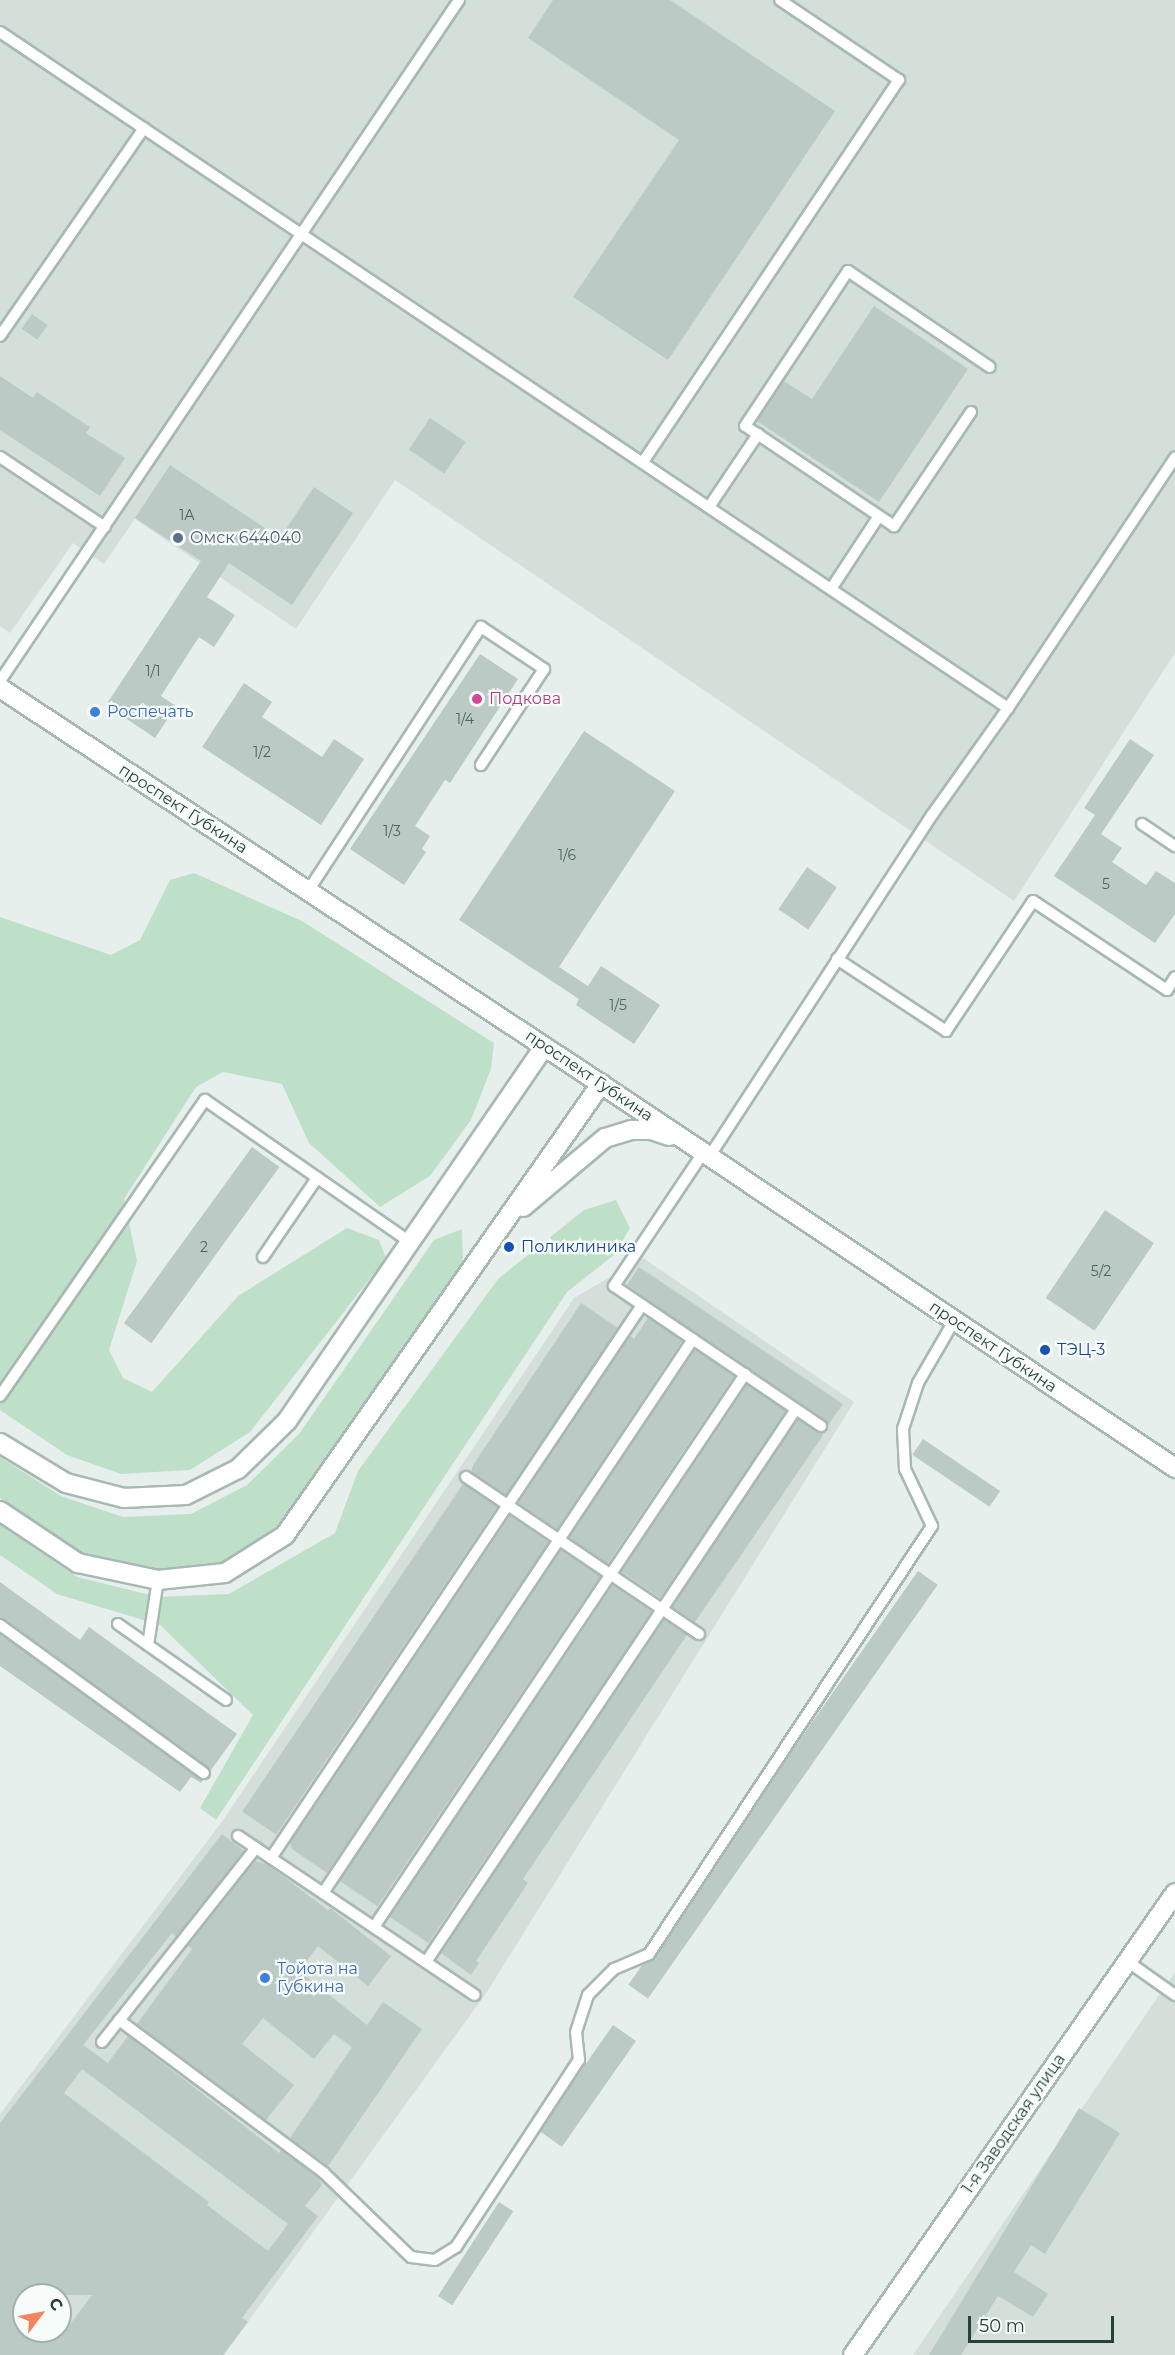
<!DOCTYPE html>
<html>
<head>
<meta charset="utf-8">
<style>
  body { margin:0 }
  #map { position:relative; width:1175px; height:2355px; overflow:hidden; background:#e6efeb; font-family:Montserrat,sans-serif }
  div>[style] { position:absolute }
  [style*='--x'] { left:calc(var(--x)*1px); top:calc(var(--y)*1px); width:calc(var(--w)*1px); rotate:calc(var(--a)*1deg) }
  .built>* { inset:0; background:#d4dfda }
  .green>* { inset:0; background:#bfe0c8 }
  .building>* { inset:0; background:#bbcac4; transform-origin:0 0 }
  .roads { filter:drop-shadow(2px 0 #a8b8b2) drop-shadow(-2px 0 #a8b8b2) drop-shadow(0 2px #a8b8b2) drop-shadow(0 -2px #a8b8b2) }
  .lane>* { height:10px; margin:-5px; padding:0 5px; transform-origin:5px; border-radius:5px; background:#fff }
  .secondary>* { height:18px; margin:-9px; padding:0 9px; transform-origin:9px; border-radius:9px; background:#fff }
  .dots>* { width:16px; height:16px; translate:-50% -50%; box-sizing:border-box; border:3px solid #f7fbf9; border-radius:50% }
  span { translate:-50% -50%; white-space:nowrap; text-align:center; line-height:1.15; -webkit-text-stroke:4.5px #f7fbf9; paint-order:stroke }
  .number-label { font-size:14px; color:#4a645c }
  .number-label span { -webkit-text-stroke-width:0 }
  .service-label { font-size:16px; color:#4e5e75 }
  .left { translate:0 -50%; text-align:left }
  .hotel-label { font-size:16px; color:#b23c85 }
  .shop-label { font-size:16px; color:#366cbe }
  .street-label { font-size:16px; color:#24423a }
  .transit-label { font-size:16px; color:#164399 }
  .north { position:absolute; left:12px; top:2283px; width:60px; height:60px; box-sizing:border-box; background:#f7fbf9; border:2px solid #a3b1ad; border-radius:50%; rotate:58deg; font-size:16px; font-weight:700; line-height:24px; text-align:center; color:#24423a }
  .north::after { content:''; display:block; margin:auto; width:21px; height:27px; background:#f4845f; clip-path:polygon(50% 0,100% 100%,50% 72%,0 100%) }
  .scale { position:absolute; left:968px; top:2316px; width:146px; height:27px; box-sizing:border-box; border:3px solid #24423a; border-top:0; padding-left:8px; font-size:18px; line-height:21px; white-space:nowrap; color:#24423a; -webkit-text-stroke:4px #f7fbf9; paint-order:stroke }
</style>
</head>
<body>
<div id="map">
  <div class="built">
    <div style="clip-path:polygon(0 0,1175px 0,1175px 653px,1014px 901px,395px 480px,296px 629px,135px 519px,104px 564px,73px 543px,10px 633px,0 626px)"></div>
    <div style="clip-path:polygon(evenodd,643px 1258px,854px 1402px,487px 1992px,224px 2355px,0 2355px,0 2114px,221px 1823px,574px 1298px,643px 1258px,24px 2295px,60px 2295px,60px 2331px,24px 2331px,24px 2295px)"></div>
    <div style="clip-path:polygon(1175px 1972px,1175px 2355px,913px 2355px)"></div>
  </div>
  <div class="green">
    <div style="clip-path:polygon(194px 873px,302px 921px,494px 1043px,491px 1069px,471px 1120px,430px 1176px,380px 1207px,309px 1143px,282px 1084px,223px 1072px,196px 1087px,124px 1199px,137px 1261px,109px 1350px,123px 1378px,152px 1392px,238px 1296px,347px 1228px,379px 1240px,386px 1258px,250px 1432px,190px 1470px,121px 1474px,67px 1455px,0 1410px,0 917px,111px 955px,140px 940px,170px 880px)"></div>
    <div style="clip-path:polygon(616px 1200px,630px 1228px,614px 1255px,567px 1292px,216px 1820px,200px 1808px,253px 1715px,160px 1625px,57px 1594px,0 1555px,0 1525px,77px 1577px,158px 1597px,229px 1594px,335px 1533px,358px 1471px,498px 1279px,584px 1210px)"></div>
    <div style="clip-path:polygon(462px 1229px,463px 1264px,277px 1526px,219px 1566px,157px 1570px,84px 1554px,0 1498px,0 1457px,61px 1496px,123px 1517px,191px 1514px,247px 1485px,299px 1434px,434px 1240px)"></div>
  </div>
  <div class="building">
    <div style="clip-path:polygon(553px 0,670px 0,835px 111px,668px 360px,573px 297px,679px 140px,528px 38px)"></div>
    <div style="clip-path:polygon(874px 306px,968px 369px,879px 502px,757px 421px,784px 381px,812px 399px)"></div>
    <div style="left:32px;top:314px;width:19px;height:18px;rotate:35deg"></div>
    <div style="clip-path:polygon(0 376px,33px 398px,37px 392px,90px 427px,86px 433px,125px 458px,100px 496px,0 430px)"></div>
    <div style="left:430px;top:418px;width:43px;height:38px;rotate:34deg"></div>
    <div style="clip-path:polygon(170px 465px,280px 538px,314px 487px,353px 513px,292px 605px,229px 563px,207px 597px,235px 615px,214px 647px,199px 637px,161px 696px,176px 706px,155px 738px,106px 705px,201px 561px,135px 518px)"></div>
    <div style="clip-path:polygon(480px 654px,518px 679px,450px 783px,445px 780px,415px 826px,430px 836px,422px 849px,426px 852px,404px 885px,350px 849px)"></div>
    <div style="clip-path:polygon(244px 683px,272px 702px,262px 717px,322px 757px,334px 739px,364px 759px,321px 825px,202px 747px)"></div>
    <div style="clip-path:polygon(584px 731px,675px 791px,559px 967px,588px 986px,601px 966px,660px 1005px,634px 1044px,576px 1005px,579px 999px,459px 920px)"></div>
    <div style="clip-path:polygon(1130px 739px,1154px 755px,1101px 834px,1122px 848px,1112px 862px,1146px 885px,1156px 871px,1175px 883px,1175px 914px,1155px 943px,1054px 876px,1095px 815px,1084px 808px)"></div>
    <div style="left:807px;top:867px;width:36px;height:51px;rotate:34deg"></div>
    <div style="left:252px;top:1147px;width:34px;height:218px;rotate:36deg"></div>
    <div style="left:1105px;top:1210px;width:59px;height:106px;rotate:34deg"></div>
    <div style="clip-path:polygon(639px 1267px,843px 1404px,828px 1425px,627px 1285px)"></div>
    <div style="clip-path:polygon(581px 1303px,618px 1328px,506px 1495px,471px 1472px,473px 1465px)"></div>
    <div style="clip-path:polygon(648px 1318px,682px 1341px,557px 1529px,518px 1503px,630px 1336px,634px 1339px)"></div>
    <div style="left:695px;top:1350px;width:47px;height:226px;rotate:34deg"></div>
    <div style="left:747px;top:1385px;width:47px;height:225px;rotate:34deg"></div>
    <div style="clip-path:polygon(798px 1419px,823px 1433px,822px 1437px,695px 1622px,672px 1607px)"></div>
    <div style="left:923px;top:1439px;width:93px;height:19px;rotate:34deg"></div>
    <div style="left:463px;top:1484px;width:41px;height:395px;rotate:34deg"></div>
    <div style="clip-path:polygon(510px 1516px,549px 1542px,327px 1873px,292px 1849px,290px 1843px)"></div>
    <div style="left:561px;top:1550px;width:47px;height:398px;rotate:34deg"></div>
    <div style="left:918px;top:1571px;width:24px;height:505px;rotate:35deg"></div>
    <div style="clip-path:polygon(0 1582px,80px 1640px,89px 1627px,237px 1734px,211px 1770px,0 1618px)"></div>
    <div style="left:613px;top:1585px;width:47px;height:400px;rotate:34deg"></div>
    <div style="clip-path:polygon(664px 1620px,687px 1635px,523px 1879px,528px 1883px,476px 1961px,479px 1963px,471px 1975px,441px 1953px)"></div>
    <div style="clip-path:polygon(0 1634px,203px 1780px,201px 1783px,191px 1777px,180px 1792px,0 1666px)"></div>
    <div style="clip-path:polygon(evenodd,222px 1834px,244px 1851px,176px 1937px,172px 1933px,83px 2045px,108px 2063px,128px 2036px,279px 2153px,281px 2150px,319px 2179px,322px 2185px,305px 2206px,318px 2216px,242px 2318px,248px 2322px,223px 2355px,0 2355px,0 2123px,222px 1834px,82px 2069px,288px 2224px,268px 2251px,207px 2205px,209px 2202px,64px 2093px,82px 2069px,222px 1834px,24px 2295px,92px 2295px,65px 2331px,24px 2331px,24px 2295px)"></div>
    <div style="clip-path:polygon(255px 1861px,268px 1865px,328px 1910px,330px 1908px,391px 1956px,368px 1986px,318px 1946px,299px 1971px,367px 2025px,383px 2002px,422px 2029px,328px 2166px,290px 2138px,352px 2047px,334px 2034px,314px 2059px,263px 2018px,242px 2044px,294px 2085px,266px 2120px,137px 2024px,192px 1949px,188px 1946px)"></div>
    <div style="left:613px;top:2025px;width:28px;height:129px;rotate:35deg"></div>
    <div style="clip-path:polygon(1079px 2108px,1120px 2133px,1045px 2254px,1031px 2245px,1014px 2272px,1048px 2294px,1033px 2317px,998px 2296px,961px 2355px,929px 2355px)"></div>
    <div style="left:499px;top:2202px;width:17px;height:112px;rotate:33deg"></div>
  </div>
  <div class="roads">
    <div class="lane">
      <div style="--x:0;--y:32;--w:1214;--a:33.85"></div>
      <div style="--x:0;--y:336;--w:253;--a:-55.3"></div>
      <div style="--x:971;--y:412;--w:138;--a:124"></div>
      <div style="--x:894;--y:526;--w:179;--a:-146.1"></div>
      <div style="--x:745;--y:426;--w:186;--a:-56.4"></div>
      <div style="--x:848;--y:271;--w:171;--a:34.1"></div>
      <div style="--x:0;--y:457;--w:126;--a:33.7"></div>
      <div style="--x:643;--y:462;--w:460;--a:-56.2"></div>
      <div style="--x:899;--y:80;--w:143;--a:-146.1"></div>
      <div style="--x:709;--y:507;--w:88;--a:-56.1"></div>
      <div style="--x:831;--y:589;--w:87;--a:-56.7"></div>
      <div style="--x:0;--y:681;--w:821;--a:-56.02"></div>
      <div style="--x:1142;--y:824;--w:40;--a:34"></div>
      <div style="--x:308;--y:891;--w:316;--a:-56.8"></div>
      <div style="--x:481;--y:627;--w:76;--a:33.7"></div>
      <div style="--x:544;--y:669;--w:115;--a:123.3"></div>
      <div style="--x:837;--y:959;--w:131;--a:33.4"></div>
      <div style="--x:946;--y:1031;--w:156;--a:-56.2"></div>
      <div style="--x:1033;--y:901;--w:161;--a:33.6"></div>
      <div style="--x:1167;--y:990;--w:15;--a:-58"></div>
      <div style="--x:703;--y:1153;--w:160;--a:123.8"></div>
      <div style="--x:614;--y:1286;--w:250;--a:34.1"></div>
      <div style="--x:709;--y:1157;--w:408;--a:-56.9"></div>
      <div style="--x:932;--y:815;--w:131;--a:-54.6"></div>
      <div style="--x:1008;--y:708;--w:301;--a:-56.3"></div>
      <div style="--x:263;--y:1257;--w:96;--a:-55.6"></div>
      <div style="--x:0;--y:1396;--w:360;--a:-55.3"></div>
      <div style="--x:205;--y:1100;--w:249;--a:34.7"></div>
      <div style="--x:466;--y:1477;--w:281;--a:34"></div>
      <div style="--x:118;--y:1624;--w:132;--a:35.1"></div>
      <div style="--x:0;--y:1625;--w:252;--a:36"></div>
      <div style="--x:148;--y:1645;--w:66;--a:-81.3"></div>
      <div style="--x:238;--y:1836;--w:285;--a:33.9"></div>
      <div style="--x:271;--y:1858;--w:666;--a:-56.14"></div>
      <div style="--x:323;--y:1893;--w:666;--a:-56.26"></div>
      <div style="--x:374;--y:1927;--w:666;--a:-56.14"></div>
      <div style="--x:1127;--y:1961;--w:59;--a:35.3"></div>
      <div style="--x:426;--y:1962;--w:665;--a:-56.21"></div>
      <div style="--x:119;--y:2020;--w:256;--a:36.7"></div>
      <div style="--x:324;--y:2173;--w:121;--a:44"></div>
      <div style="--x:411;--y:2257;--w:24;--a:7"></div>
      <div style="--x:435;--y:2260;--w:25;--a:-32"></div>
      <div style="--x:456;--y:2247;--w:224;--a:-56.7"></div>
      <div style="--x:579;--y:2060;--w:28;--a:-96"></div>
      <div style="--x:576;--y:2032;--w:39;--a:-72"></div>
      <div style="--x:588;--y:1995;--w:37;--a:-45"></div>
      <div style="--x:614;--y:1969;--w:38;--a:-23"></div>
      <div style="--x:649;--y:1954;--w:513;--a:-56.53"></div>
      <div style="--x:932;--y:1526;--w:63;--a:-115.3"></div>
      <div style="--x:905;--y:1469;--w:40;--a:-92.9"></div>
      <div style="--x:903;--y:1429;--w:48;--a:-71.9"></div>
      <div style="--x:918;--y:1383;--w:72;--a:-59.9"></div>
      <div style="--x:102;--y:2042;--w:248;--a:-51.6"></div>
    </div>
    <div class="secondary">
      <div style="--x:0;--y:688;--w:720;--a:33.38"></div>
      <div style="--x:601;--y:1084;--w:691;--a:33.78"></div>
      <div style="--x:523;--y:1207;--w:107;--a:-40.1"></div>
      <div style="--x:605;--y:1138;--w:27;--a:-17"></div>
      <div style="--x:631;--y:1130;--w:20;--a:0"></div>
      <div style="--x:651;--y:1130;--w:19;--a:18"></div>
      <div style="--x:0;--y:1443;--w:77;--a:31.2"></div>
      <div style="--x:66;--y:1483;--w:60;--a:14.5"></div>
      <div style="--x:124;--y:1498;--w:62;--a:-2.8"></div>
      <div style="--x:186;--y:1495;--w:58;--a:-26.6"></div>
      <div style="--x:238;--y:1469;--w:69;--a:-44.4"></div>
      <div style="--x:287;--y:1421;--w:454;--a:-55.5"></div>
      <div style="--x:0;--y:1511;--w:94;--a:33.7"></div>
      <div style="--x:78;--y:1563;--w:82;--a:12"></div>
      <div style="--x:158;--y:1580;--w:67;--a:-6"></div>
      <div style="--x:225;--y:1573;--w:71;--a:-32.3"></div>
      <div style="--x:285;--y:1535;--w:551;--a:-54.98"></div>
      <div style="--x:853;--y:2355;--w:563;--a:-55.12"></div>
    </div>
  </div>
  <div class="dots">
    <div style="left:178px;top:538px;background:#5c6f8a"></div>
    <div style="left:477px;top:699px;background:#d1479c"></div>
    <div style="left:95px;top:712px;background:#3f7fe0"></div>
    <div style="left:509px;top:1247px;background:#1a4fb4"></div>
    <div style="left:1045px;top:1350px;background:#1a4fb4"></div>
    <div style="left:265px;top:1978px;background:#3f7fe0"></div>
  </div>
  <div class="number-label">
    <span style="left:187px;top:515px">1А</span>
    <span style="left:153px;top:671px">1/1</span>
    <span style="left:465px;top:719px">1/4</span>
    <span style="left:262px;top:752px">1/2</span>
    <span style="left:392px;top:831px">1/3</span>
    <span style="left:567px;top:855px">1/6</span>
    <span style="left:1106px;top:884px">5</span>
    <span style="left:618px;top:1005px">1/5</span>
    <span style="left:204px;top:1247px">2</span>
    <span style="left:1101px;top:1271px">5/2</span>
  </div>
  <div class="service-label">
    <span class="left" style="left:190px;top:538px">Омск 644040</span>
  </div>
  <div class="hotel-label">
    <span class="left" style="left:489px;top:699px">Подкова</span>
  </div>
  <div class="shop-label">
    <span class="left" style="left:107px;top:712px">Роспечать</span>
    <span class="left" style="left:277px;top:1978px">Тойота на<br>Губкина</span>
  </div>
  <div class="street-label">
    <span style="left:183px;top:809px;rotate:33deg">проспект Губкина</span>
    <span style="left:589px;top:1076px;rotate:34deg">проспект Губкина</span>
    <span style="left:993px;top:1347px;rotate:34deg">проспект Губкина</span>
    <span style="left:1014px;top:2124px;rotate:-55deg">1-я Заводская улица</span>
  </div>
  <div class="transit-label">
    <span class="left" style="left:521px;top:1247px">Поликлиника</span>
    <span class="left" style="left:1057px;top:1350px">ТЭЦ-3</span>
  </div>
  <div class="north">С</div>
  <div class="scale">50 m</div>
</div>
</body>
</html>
